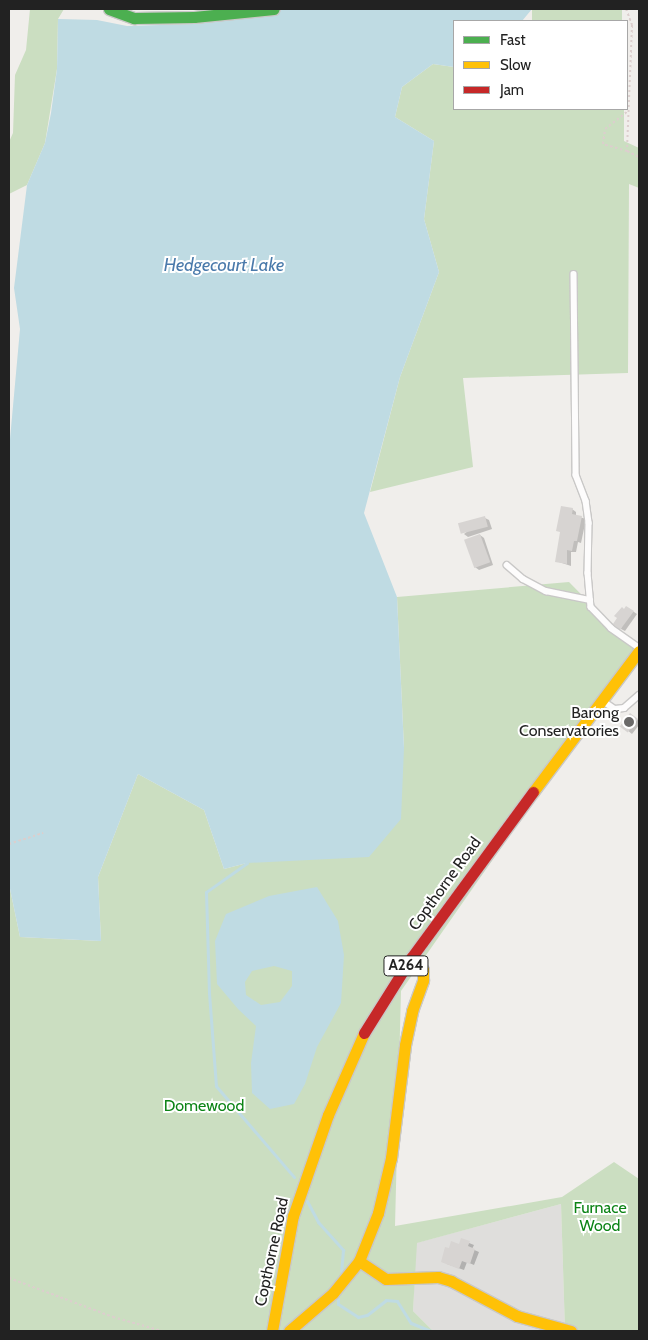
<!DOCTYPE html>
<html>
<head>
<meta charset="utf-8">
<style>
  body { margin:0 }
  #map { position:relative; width:648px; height:1340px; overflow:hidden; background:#f0eeeb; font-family:Cabin,sans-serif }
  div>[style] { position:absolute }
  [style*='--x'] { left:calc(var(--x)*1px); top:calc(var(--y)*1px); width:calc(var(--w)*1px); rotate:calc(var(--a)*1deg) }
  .residential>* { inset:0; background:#dfdedc }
  .forest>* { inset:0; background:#cbdec1; transform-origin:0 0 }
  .water>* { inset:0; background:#bfdbe3 }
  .shadow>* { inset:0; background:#0003 }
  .stream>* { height:3px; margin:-1.5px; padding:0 1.5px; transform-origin:1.5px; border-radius:1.5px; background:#bfdbe3 }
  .building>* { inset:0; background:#d7d4d2; transform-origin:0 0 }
  .path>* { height:2px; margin-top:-1px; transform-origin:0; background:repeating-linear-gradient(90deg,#dccecd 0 2.5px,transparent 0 5px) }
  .roads { filter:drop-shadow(1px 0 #c9c8c7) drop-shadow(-1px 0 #c9c8c7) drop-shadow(0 1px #c9c8c7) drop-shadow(0 -1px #c9c8c7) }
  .lane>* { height:5.5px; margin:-2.75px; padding:0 2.75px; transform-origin:2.75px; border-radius:2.75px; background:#fdfcfc }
  .fast>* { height:11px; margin:-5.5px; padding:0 5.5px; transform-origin:5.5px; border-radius:5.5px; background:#4caf50 }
  .slow>* { height:11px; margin:-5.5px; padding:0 5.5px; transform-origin:5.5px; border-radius:5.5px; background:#ffc107 }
  .jam>* { height:11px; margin:-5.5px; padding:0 5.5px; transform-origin:5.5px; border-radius:5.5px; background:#c62828 }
  .dots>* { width:14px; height:14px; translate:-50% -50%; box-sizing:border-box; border:2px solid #fff; border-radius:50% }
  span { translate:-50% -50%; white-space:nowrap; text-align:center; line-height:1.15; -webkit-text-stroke:4px #fff; paint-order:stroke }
  .shield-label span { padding:1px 4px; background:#fff; border:1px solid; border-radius:4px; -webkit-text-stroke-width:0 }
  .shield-label { font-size:15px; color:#222; font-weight:700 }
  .poi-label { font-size:16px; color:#222 }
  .right { translate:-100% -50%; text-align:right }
  .street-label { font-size:16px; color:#222 }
  .park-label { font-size:16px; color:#0c8416 }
  .water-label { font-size:18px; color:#4a7aab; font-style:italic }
  .frame { position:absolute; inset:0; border:10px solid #222; pointer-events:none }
  .legend { position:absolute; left:453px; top:20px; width:175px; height:90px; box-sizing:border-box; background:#fff; border:1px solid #a7a7a7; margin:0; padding:6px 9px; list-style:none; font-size:15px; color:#222 }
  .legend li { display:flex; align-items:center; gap:10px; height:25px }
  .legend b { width:25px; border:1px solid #a7a7a7 }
</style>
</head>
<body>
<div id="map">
  <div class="residential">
    <div style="clip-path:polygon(561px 1204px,565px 1331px,433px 1331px,413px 1311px,416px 1243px)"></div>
  </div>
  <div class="forest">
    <div style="clip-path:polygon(30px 9px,64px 9px,58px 19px,57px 69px,45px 143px,27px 185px,9px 194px,9px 142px,13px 133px,15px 75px,26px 50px)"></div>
    <div style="left:532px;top:9px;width:90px;height:16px"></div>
    <div style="clip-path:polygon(433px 64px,454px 67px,454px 109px,624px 109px,624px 141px,639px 148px,639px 188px,629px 184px,628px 373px,463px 378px,473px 467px,370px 492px,400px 377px,439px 272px,424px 219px,434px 141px,395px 117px,402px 87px)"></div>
    <div style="clip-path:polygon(569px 582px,638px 652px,401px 991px,395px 1226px,562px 1197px,614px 1162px,639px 1179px,639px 1331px,565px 1331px,561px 1204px,417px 1243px,413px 1311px,433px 1331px,9px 1331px,9px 884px,20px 937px,101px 941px,98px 877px,138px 774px,204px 810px,224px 869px,247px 863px,404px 748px,397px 597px)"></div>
  </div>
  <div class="water">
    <div style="clip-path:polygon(281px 9px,532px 9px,522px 21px,454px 21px,454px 67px,433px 64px,402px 87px,395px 117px,434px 141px,424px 219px,439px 272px,400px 377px,364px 513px,397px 597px,404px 748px,401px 819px,369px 857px,247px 863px,224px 869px,204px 810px,138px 774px,98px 877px,101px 941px,20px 937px,9px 884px,9px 450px,20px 329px,14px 288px,27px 185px,45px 143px,51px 113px,57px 69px,58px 19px,97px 20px,127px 26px,193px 24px)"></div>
    <div style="clip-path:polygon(evenodd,317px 887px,338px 921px,344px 955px,341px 1003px,317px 1047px,305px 1084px,294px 1104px,270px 1109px,252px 1093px,251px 1063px,256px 1026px,238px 1009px,217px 984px,215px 941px,226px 914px,269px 896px,317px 887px,274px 966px,292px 971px,292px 986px,280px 1002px,261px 1005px,246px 995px,245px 982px,252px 971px,274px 966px)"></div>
  </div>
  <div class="shadow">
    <div style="clip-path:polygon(572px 509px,576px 512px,576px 516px,586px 519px,581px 543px,578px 542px,576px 552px,571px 552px,571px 566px,556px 561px)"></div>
    <div style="clip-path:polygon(485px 518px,489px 520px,492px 529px,468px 537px,464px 534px)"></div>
    <div style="clip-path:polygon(480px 535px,484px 538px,493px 565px,479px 570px,475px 567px)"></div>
    <div style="clip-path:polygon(625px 610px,631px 610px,637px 614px,625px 631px,621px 629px)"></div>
    <div style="clip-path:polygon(635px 717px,639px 721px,639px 725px,632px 734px,621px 725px)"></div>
    <div style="clip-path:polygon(469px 1243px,474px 1245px,472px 1249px,479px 1252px,474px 1265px,467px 1262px,464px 1270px,447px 1264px,449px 1250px)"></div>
  </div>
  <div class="stream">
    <div style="--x:247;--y:863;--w:50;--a:144.7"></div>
    <div style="--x:206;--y:892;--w:101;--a:88.3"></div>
    <div style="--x:209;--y:993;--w:93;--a:85.7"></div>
    <div style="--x:216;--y:1086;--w:120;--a:49.4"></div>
    <div style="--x:307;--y:1201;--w:24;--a:62"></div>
    <div style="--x:318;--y:1222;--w:38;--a:48"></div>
    <div style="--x:343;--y:1250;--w:21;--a:95"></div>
    <div style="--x:338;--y:1299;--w:5;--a:90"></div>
    <div style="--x:338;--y:1304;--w:24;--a:33"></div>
    <div style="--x:358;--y:1317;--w:9;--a:-13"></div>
    <div style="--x:367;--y:1315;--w:24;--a:-38"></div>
    <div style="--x:386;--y:1300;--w:11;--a:5"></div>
    <div style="--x:397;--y:1301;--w:26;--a:58"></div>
    <div style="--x:411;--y:1323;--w:22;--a:22"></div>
  </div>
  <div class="building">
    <div style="clip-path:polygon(561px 506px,573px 508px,572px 514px,582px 516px,577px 541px,574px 541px,572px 551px,567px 550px,567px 564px,555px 562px,560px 532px,556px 531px)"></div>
    <div style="left:485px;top:516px;width:11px;height:28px;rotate:75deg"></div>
    <div style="left:480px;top:534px;width:30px;height:17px;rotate:70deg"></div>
    <div style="clip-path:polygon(626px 606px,634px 611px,620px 630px,613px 624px,617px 618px,614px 616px,622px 607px,624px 609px)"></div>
    <div style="left:630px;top:713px;width:10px;height:17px;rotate:37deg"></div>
    <div style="clip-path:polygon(461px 1238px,470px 1241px,468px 1246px,475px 1249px,470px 1264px,462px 1261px,459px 1269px,441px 1262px,445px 1247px,449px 1248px,451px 1241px,459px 1244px)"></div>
  </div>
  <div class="path">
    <div style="--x:626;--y:9;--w:17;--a:69"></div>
    <div style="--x:632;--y:25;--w:126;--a:92.3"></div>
    <div style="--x:627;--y:151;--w:13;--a:27"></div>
    <div style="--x:627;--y:151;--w:25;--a:-164"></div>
    <div style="--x:603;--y:144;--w:15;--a:-82"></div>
    <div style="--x:605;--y:129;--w:28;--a:-38"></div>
    <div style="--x:9;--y:844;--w:36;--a:-18"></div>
    <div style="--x:9;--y:1278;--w:111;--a:20.6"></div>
    <div style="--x:113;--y:1317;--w:51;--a:15.9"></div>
  </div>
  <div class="roads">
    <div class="lane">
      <div style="--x:574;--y:274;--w:201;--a:89.4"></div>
      <div style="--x:576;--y:475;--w:28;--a:69"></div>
      <div style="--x:586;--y:501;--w:22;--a:82"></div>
      <div style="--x:589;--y:523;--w:50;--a:91.1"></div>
      <div style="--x:588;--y:573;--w:34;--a:85"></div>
      <div style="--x:591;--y:607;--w:29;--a:46"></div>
      <div style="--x:611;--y:628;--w:33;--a:35"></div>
      <div style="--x:507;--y:565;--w:21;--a:41"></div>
      <div style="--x:523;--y:579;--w:26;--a:28"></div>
      <div style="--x:546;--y:591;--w:45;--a:11.6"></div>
      <div style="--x:606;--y:703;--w:11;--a:34"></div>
      <div style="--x:615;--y:709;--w:9;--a:-6"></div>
      <div style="--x:624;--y:708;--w:20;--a:-41"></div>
    </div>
    <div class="fast">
      <div style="--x:109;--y:9;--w:27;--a:20"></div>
      <div style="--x:134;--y:18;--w:60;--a:-1"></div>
      <div style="--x:194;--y:17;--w:80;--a:-5.7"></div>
    </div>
    <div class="slow">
      <div style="--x:533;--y:792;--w:176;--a:-53.1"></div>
      <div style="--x:359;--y:1261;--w:32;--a:34"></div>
      <div style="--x:386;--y:1279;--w:52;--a:-2.2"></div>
      <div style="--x:438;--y:1277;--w:14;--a:17"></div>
      <div style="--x:451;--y:1281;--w:75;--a:27.9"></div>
      <div style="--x:517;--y:1316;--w:56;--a:15.5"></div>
      <div style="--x:272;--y:1331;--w:117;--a:-79.7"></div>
      <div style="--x:293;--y:1216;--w:107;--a:-70.9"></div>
      <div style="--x:328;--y:1115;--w:90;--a:-66.3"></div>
      <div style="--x:289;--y:1331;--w:58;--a:-40.8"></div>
      <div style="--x:333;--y:1293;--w:41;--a:-50.9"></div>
      <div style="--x:359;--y:1261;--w:52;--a:-68.4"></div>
      <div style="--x:378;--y:1213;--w:57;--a:-76.7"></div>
      <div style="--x:391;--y:1158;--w:114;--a:-82.9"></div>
      <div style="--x:405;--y:1045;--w:35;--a:-78"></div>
      <div style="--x:412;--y:1011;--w:33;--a:-70"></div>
      <div style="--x:423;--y:980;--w:10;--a:-90"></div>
      <div style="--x:423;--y:970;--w:17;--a:-135"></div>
    </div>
    <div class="jam">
      <div style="--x:364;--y:1033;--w:89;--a:-57.9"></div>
      <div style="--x:411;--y:958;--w:206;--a:-53.7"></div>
    </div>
  </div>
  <div class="dots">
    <div style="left:629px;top:722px;background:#6a6968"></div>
  </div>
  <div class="shield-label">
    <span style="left:406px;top:966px">A264</span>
  </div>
  <div class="poi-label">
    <span class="right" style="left:619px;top:722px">Barong<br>Conservatories</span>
  </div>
  <div class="street-label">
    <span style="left:445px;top:884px;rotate:-54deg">Copthorne Road</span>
    <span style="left:272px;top:1252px;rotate:-78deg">Copthorne Road</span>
  </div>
  <div class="park-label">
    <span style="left:204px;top:1106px">Domewood</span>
    <span style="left:600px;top:1217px">Furnace<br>Wood</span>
  </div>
  <div class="water-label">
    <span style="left:224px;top:265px">Hedgecourt Lake</span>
  </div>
  <div class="frame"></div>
  <ul class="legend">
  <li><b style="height:6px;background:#4caf50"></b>Fast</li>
  <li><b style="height:6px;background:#ffc107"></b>Slow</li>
  <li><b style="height:6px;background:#c62828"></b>Jam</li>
  </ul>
</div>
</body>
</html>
